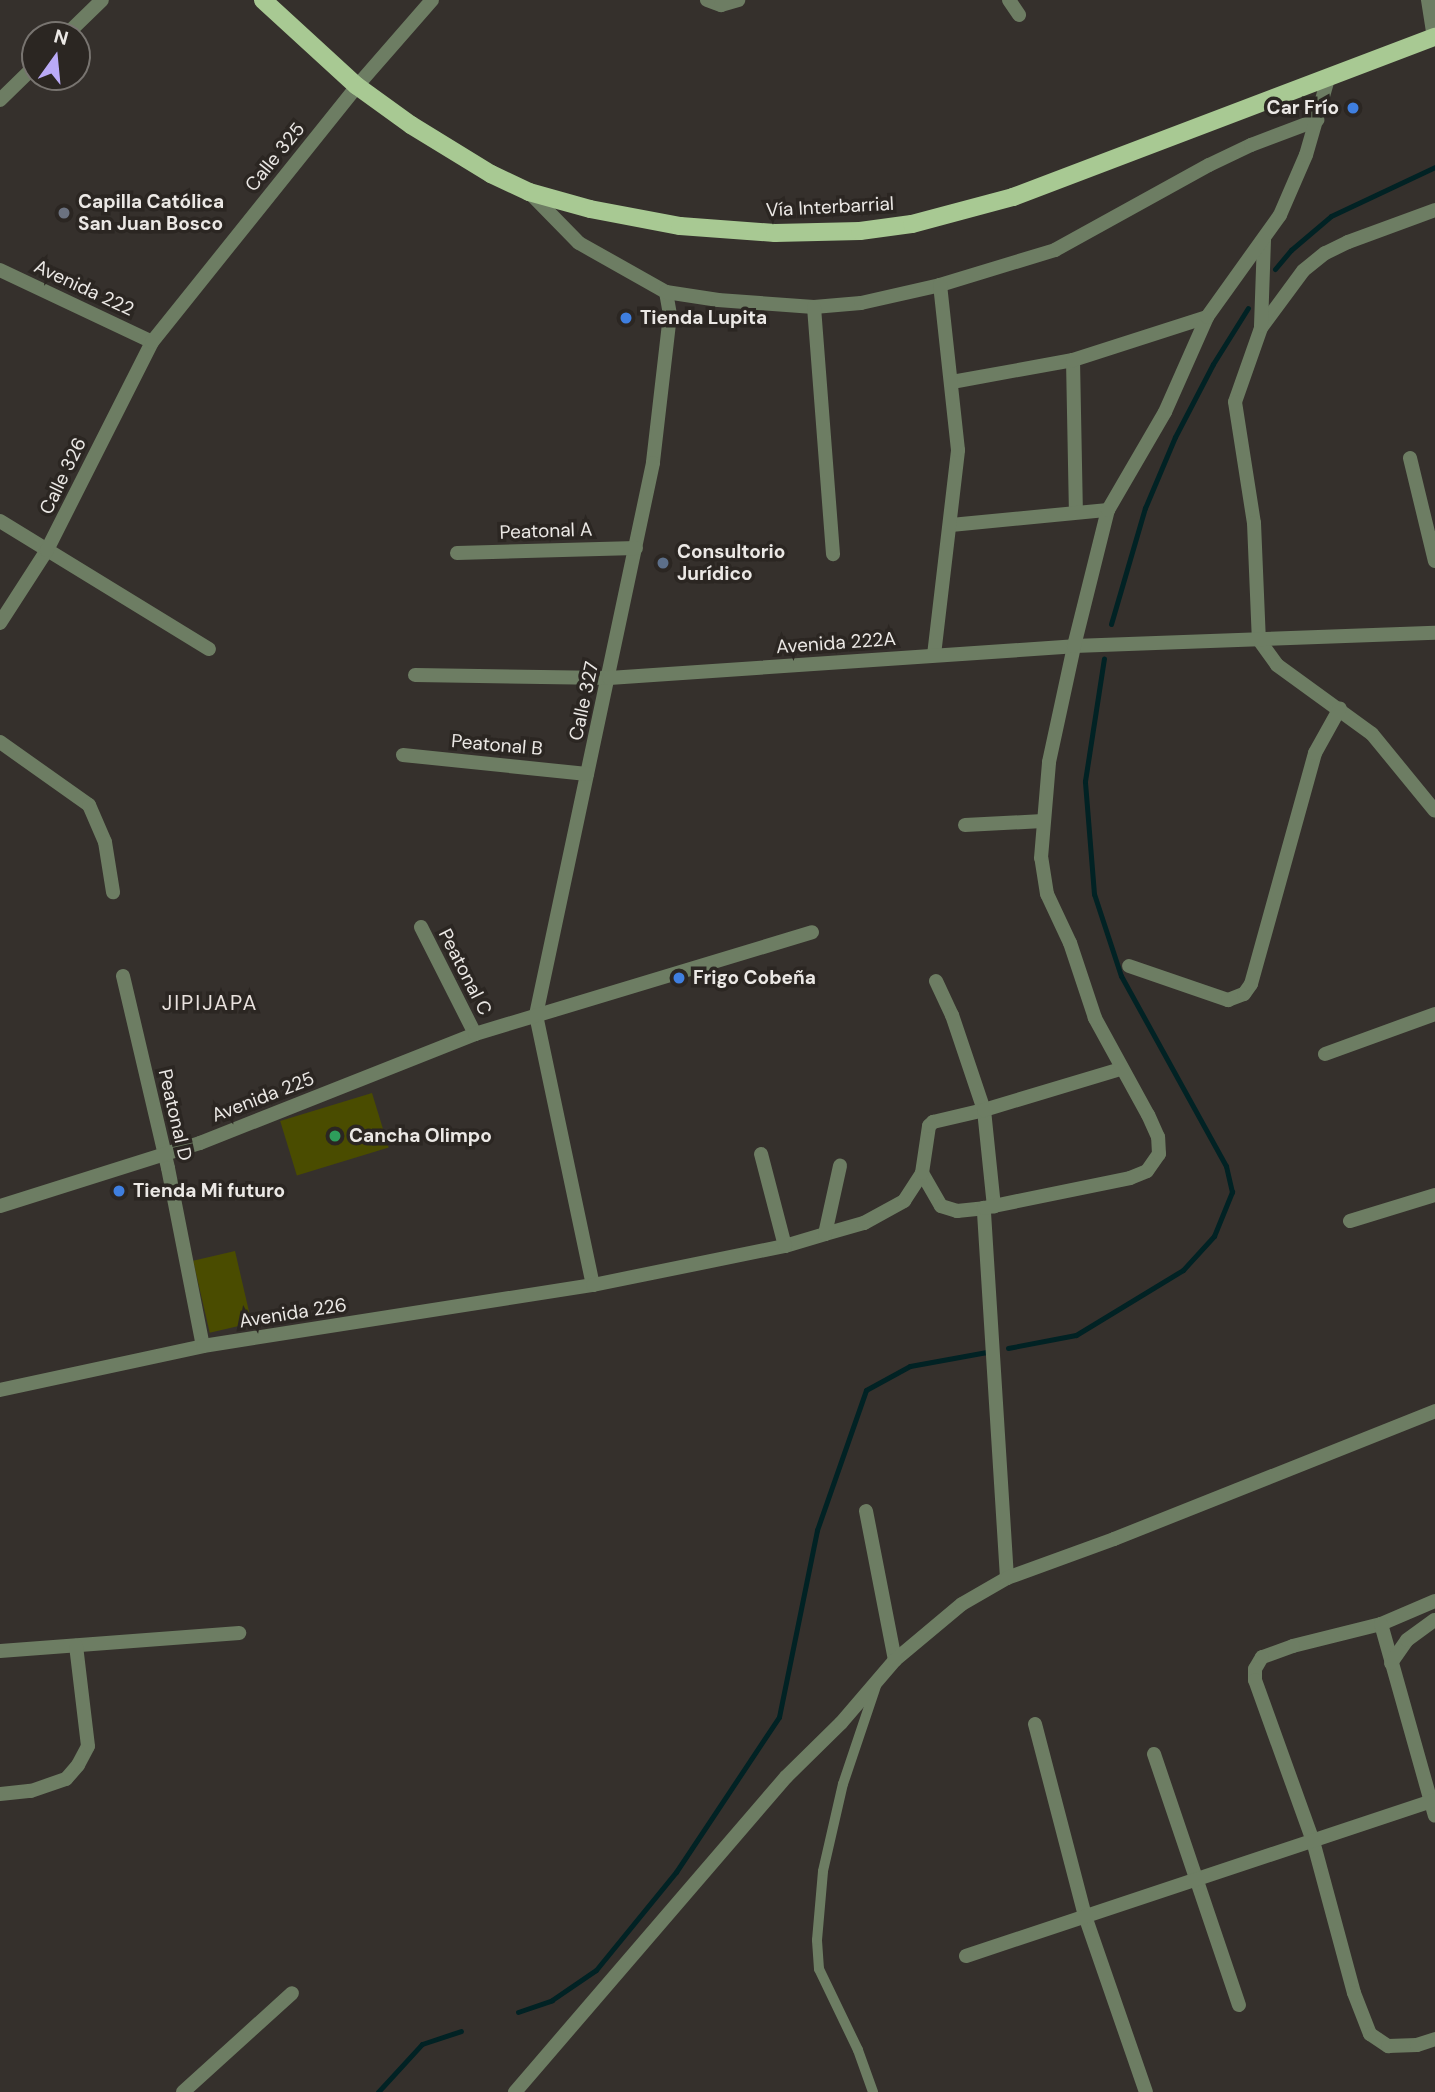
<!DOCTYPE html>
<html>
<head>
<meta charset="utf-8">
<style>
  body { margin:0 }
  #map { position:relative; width:1435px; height:2092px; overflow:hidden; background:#35302c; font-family:"DM Sans",sans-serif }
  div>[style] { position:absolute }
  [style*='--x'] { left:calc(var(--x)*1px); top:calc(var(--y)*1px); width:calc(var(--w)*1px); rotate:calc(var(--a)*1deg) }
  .green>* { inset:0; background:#4a4c00; transform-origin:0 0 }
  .stream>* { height:5px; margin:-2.5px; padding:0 2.5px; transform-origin:2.5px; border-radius:2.5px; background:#012224 }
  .lane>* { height:10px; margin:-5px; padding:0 5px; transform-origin:5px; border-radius:5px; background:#6d7d63 }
  .street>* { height:14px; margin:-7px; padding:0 7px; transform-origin:7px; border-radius:7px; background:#6d7d63 }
  .primary>* { height:18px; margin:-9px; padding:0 9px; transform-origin:9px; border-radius:9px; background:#a8c993 }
  .dots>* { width:19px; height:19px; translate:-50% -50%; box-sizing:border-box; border:4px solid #2b2622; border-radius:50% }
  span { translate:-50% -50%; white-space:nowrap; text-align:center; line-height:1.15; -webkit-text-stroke:7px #2b2622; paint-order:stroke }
  .poi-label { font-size:19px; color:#ebe8e5; font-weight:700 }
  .right { translate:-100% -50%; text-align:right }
  .left { translate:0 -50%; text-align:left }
  .street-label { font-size:19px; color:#ebe8e5 }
  .neighbourhood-label { font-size:21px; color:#e9e2de; letter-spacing:2px }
  .north { position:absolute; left:21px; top:21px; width:70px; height:70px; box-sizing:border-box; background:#2b2622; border:2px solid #787470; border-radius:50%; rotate:15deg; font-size:19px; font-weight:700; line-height:28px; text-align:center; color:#ebe8e5 }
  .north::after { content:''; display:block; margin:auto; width:24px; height:32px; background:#baaaf7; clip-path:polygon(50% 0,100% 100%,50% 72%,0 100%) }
</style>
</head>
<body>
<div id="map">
  <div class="green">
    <div style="left:372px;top:1093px;width:57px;height:96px;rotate:73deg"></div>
    <div style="left:235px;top:1251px;width:74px;height:43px;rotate:77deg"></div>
  </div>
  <div class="stream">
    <div style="--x:1275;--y:269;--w:25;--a:-50"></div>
    <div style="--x:1291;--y:250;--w:52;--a:-40.4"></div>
    <div style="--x:1331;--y:216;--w:115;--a:-25.2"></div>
    <div style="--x:1111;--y:624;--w:121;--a:-73.7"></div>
    <div style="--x:1145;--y:508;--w:77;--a:-67.1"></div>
    <div style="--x:1175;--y:437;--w:82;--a:-62.5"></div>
    <div style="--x:1213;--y:364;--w:66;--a:-58"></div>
    <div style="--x:1008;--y:1348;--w:69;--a:-10.8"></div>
    <div style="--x:1076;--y:1335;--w:125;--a:-31.3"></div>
    <div style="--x:1183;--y:1270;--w:46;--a:-47.6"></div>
    <div style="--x:1214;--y:1236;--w:48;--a:-67.8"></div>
    <div style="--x:1232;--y:1192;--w:27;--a:-103"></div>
    <div style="--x:1226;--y:1166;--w:217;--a:-118.9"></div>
    <div style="--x:1121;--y:976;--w:86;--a:-108.2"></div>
    <div style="--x:1094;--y:894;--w:113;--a:-94.6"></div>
    <div style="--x:1085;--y:781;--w:124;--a:-81.2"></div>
    <div style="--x:518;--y:2012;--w:36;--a:-19"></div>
    <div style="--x:552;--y:2000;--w:53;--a:-34.3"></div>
    <div style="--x:596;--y:1970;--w:127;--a:-50.8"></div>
    <div style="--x:676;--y:1872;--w:186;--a:-56.4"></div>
    <div style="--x:779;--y:1717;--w:191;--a:-78.5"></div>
    <div style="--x:817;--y:1530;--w:148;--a:-70.7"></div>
    <div style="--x:866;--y:1390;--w:50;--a:-28.6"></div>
    <div style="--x:910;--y:1366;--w:78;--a:-10.3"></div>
    <div style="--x:378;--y:2092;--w:65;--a:-47.5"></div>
    <div style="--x:422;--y:2044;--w:41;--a:-18.4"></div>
  </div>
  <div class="lane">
    <div style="--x:873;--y:2092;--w:45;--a:-109.7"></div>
    <div style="--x:858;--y:2050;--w:90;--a:-115.7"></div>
    <div style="--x:819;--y:1969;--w:29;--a:-94"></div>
    <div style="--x:817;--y:1940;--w:69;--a:-85"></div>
    <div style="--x:823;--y:1871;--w:89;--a:-77.1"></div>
    <div style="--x:843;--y:1784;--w:107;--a:-71.4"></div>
  </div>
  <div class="street">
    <div style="--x:707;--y:0;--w:15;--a:20"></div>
    <div style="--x:721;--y:5;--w:18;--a:-16"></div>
    <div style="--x:1009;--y:0;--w:18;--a:56"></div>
    <div style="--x:1428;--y:0;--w:38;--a:81"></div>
    <div style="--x:66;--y:35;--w:50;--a:-44.2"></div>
    <div style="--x:0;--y:100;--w:49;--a:-44.2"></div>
    <div style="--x:529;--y:192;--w:71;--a:45.6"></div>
    <div style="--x:579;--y:243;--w:100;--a:29.4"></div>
    <div style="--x:666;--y:292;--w:23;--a:80"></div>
    <div style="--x:670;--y:315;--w:149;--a:96.6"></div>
    <div style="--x:653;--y:463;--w:564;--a:101.97"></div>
    <div style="--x:536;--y:1015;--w:276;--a:78.1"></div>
    <div style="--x:1435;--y:210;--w:93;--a:159.8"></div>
    <div style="--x:1348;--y:242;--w:25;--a:154"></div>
    <div style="--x:1325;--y:253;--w:28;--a:141"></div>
    <div style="--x:1303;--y:271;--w:71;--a:126.4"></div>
    <div style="--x:1261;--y:328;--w:78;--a:109.4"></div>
    <div style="--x:1235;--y:402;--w:122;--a:81.1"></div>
    <div style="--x:1254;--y:523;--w:117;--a:87.6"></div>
    <div style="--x:1259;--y:640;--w:31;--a:54"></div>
    <div style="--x:1277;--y:665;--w:117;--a:36"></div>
    <div style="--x:1372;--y:734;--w:99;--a:50.7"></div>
    <div style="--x:0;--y:270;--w:168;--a:25.3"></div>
    <div style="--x:666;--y:292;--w:53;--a:8.7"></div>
    <div style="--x:718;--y:300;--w:96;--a:4.2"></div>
    <div style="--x:814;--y:307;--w:47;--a:-4.9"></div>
    <div style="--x:861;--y:303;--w:81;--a:-12.8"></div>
    <div style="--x:940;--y:285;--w:120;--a:-16.9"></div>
    <div style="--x:1055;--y:250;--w:176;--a:-28.9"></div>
    <div style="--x:1209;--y:165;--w:47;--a:-25.5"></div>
    <div style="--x:1251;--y:145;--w:71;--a:-20.7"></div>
    <div style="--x:814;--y:307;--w:248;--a:85.6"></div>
    <div style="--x:1261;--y:326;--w:87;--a:-88"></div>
    <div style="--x:1073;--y:360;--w:152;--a:88.9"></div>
    <div style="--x:952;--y:382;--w:123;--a:-10.3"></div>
    <div style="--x:1073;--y:360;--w:141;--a:-17.8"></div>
    <div style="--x:1410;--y:458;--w:106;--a:76.4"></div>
    <div style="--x:0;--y:521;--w:245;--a:31.5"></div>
    <div style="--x:951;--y:525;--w:158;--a:-5.5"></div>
    <div style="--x:457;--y:553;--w:179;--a:-1.6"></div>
    <div style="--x:0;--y:623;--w:87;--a:-57.2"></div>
    <div style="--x:47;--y:550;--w:233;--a:-63.2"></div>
    <div style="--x:152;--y:342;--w:328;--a:-51.3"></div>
    <div style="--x:357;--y:86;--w:114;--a:-48.9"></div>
    <div style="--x:934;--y:655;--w:206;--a:-83.3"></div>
    <div style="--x:958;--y:450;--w:166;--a:-96.2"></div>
    <div style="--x:415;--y:675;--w:194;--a:0.9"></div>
    <div style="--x:609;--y:678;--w:466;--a:-3.9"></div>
    <div style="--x:1074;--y:646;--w:361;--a:-2.1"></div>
    <div style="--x:0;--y:742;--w:109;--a:35.3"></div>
    <div style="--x:89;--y:805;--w:40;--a:66.6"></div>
    <div style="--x:105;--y:842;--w:51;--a:80.9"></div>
    <div style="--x:403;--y:755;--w:185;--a:5.9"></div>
    <div style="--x:965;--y:825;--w:78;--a:-2.9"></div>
    <div style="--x:421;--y:927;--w:120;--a:63.2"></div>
    <div style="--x:1129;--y:966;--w:105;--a:19"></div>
    <div style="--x:1228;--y:1000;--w:17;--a:-21"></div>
    <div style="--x:1244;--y:994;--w:12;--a:-55"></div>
    <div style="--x:1251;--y:984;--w:240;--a:-74.5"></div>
    <div style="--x:1315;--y:753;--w:51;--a:-60.9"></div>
    <div style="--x:123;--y:976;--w:197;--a:76.8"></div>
    <div style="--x:168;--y:1168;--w:181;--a:78.9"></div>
    <div style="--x:936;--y:981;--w:38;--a:65"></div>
    <div style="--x:952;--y:1015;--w:100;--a:71.4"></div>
    <div style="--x:984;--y:1110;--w:97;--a:84.1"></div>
    <div style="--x:1325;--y:1054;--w:117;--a:-20"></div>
    <div style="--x:922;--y:1173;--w:38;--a:60"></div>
    <div style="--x:941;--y:1206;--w:17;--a:17"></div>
    <div style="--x:957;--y:1211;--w:27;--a:-6"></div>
    <div style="--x:0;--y:1206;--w:210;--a:-17.5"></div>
    <div style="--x:200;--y:1143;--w:296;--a:-21.6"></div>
    <div style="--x:475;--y:1034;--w:352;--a:-16.8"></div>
    <div style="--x:1350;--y:1221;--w:89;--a:-17"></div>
    <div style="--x:825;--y:1234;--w:41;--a:-15.8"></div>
    <div style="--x:864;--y:1223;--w:46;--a:-28.8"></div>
    <div style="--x:904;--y:1201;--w:33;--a:-57"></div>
    <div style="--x:922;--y:1173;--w:48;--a:-81.5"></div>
    <div style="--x:929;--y:1126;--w:6;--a:-45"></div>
    <div style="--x:933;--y:1122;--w:52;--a:-13.2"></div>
    <div style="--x:984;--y:1110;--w:143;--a:-16.7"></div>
    <div style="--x:785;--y:1246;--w:42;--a:-16.7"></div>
    <div style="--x:825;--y:1234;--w:70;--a:-77.6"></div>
    <div style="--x:0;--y:1390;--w:208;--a:-12.2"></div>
    <div style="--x:203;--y:1346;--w:395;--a:-8.9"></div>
    <div style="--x:593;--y:1285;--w:196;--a:-11.5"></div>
    <div style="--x:785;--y:1246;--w:95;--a:-104.6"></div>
    <div style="--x:866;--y:1511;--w:152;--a:79"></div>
    <div style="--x:1007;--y:1578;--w:371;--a:-93.6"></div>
    <div style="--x:984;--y:1208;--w:149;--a:-11.6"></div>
    <div style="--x:1130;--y:1178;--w:18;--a:-22"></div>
    <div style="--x:1147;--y:1171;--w:21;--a:-55"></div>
    <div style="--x:1159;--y:1154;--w:17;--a:-93"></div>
    <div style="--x:1158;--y:1137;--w:24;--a:-114"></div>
    <div style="--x:1148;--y:1115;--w:111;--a:-118.7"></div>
    <div style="--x:1095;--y:1018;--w:79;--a:-108.4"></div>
    <div style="--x:1070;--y:943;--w:54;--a:-115.1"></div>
    <div style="--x:1047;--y:894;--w:36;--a:-99"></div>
    <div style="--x:1041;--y:858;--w:96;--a:-85.2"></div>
    <div style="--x:1049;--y:762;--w:119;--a:-77.8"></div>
    <div style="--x:1074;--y:646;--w:140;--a:-76"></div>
    <div style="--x:1108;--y:510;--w:113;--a:-59.8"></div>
    <div style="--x:1165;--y:412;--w:104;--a:-66.1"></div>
    <div style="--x:1207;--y:317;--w:125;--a:-54.4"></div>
    <div style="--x:1280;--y:215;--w:65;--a:-66.6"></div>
    <div style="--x:1306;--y:155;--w:79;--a:-73.9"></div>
    <div style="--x:1435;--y:1601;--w:59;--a:156.9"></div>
    <div style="--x:1381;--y:1624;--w:91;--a:166"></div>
    <div style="--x:1293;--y:1646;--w:33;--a:160"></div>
    <div style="--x:1262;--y:1657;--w:14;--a:120"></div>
    <div style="--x:1255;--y:1669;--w:11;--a:90"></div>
    <div style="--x:1255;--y:1680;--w:171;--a:70.2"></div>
    <div style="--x:1313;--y:1841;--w:157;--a:74.9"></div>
    <div style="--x:1354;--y:1993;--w:44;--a:68.7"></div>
    <div style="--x:1370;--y:2034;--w:22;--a:34"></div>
    <div style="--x:1388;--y:2046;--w:29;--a:-2"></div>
    <div style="--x:1417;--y:2045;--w:19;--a:-18"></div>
    <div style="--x:1381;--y:1624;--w:199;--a:74.3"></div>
    <div style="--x:0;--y:1651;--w:240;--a:-4.3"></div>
    <div style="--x:1391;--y:1663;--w:28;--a:-55"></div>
    <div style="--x:1407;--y:1640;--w:34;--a:-36"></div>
    <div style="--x:1035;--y:1724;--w:198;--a:75.4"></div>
    <div style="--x:1085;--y:1916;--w:186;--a:70.9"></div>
    <div style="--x:1154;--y:1754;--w:265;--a:71.3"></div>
    <div style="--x:0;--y:1794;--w:31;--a:-6"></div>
    <div style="--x:31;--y:1791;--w:37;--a:-19"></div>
    <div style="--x:66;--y:1779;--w:18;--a:-49"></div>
    <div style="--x:78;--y:1765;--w:21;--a:-62"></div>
    <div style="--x:88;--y:1746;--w:101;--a:-96.8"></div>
    <div style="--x:966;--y:1956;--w:494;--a:-18.4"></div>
    <div style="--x:183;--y:2092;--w:147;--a:-42.2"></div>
    <div style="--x:515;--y:2092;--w:416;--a:-49.3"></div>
    <div style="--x:786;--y:1777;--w:77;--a:-44.5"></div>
    <div style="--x:841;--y:1723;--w:83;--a:-49.4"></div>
    <div style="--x:895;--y:1660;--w:87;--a:-39.9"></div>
    <div style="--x:962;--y:1604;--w:52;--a:-30"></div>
    <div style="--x:1007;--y:1578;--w:114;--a:-20"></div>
    <div style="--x:1114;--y:1539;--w:346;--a:-21.7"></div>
  </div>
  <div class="primary">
    <div style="--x:263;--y:0;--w:127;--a:42.5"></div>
    <div style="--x:357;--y:86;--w:67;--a:35.8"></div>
    <div style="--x:411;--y:125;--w:94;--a:31.5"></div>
    <div style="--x:491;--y:174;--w:42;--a:25.3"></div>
    <div style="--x:529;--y:192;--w:63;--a:15.6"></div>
    <div style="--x:590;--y:209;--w:92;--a:10.7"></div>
    <div style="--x:680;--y:226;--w:95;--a:4.2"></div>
    <div style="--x:775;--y:233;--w:85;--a:-1.3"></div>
    <div style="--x:860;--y:231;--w:52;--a:-7.7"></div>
    <div style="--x:912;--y:224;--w:105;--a:-15"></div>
    <div style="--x:1013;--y:197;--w:451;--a:-20.8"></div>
  </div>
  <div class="dots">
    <div style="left:1353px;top:108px;background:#3f7fe0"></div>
    <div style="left:64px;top:213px;background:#6b7280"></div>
    <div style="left:626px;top:318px;background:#3f7fe0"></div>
    <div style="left:663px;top:563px;background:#5c6f8a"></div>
    <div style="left:679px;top:978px;background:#3f7fe0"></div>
    <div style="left:335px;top:1136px;background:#2e9e5b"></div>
    <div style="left:119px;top:1191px;background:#3f7fe0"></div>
  </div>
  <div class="poi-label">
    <span class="right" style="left:1339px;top:108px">Car Frío</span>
    <span class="left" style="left:78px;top:213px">Capilla Católica<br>San Juan Bosco</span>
    <span class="left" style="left:640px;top:318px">Tienda Lupita</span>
    <span class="left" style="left:677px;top:563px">Consultorio<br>Jurídico</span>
    <span class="left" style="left:693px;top:978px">Frigo Cobeña</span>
    <span class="left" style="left:349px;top:1136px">Cancha Olimpo</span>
    <span class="left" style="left:133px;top:1191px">Tienda Mi futuro</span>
  </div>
  <div class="street-label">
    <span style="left:275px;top:157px;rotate:-51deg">Calle 325</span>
    <span style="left:830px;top:207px;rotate:-3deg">Vía Interbarrial</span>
    <span style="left:84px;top:288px;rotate:25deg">Avenida 222</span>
    <span style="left:63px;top:476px;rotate:-64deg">Calle 326</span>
    <span style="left:546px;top:531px;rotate:-2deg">Peatonal A</span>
    <span style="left:836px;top:643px;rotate:-4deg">Avenida 222A</span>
    <span style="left:584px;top:701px;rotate:-78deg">Calle 327</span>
    <span style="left:497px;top:745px;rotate:5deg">Peatonal B</span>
    <span style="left:465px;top:972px;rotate:63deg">Peatonal C</span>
    <span style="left:263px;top:1097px;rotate:-21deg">Avenida 225</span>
    <span style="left:175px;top:1115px;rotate:77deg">Peatonal D</span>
    <span style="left:293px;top:1313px;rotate:-9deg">Avenida 226</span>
  </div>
  <div class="neighbourhood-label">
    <span style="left:210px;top:1003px">JIPIJAPA</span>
  </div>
  <div class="north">N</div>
</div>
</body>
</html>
